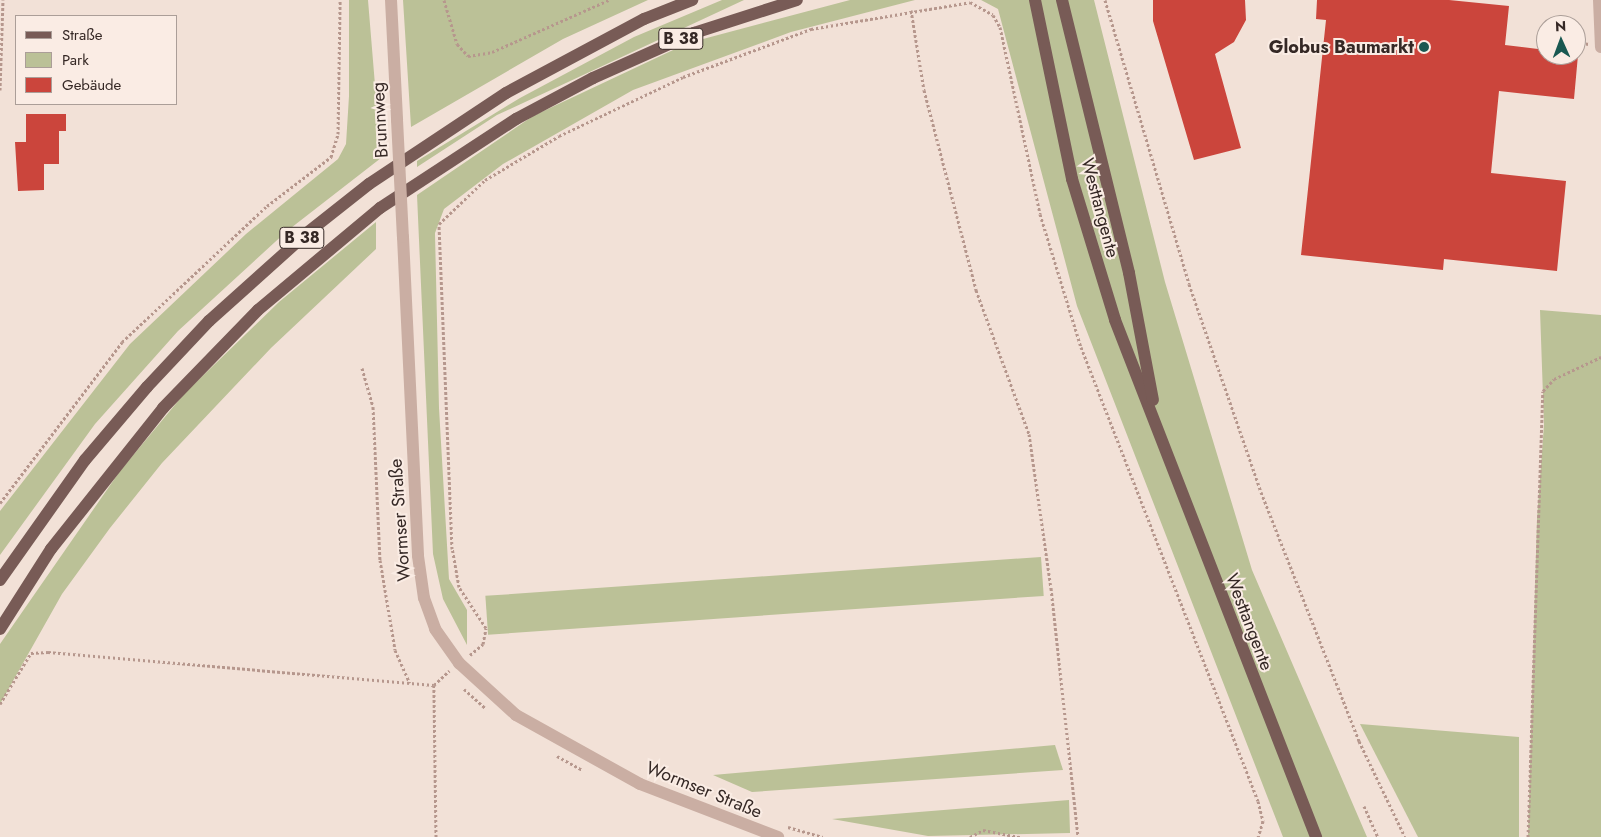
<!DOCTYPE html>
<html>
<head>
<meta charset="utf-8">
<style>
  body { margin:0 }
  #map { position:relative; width:1601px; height:837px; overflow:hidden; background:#f2e1d7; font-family:Jost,sans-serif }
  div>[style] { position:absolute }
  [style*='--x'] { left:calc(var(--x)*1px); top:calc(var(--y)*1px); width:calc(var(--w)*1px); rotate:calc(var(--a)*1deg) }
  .green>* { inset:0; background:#bbc197; transform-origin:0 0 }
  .building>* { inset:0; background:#cb453c }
  .path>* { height:3px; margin-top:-1.5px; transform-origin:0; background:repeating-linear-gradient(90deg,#b6978d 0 2.5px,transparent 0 5px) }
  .street>* { height:12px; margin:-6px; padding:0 6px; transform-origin:6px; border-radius:6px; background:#caaea3 }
  .primary>* { height:12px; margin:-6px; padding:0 6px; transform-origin:6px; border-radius:6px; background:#785b56 }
  .street-bridge>* { height:12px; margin:-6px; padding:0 6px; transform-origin:6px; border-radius:6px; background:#caaea3 }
  .dots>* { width:14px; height:14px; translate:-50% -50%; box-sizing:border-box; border:2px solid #faece4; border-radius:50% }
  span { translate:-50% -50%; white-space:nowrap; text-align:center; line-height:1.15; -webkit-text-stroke:4px #faece4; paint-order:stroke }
  .shield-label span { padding:1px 4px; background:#faece4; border:1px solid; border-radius:4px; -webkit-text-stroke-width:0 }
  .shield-label { font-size:16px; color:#352825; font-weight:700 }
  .poi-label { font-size:18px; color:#352825; font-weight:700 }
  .right { translate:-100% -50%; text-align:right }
  .street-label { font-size:18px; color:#352825 }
  .legend { position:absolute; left:15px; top:15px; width:162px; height:90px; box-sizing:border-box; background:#faece4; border:1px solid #ab9e98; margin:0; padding:6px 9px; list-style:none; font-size:15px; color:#352825 }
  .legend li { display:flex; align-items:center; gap:10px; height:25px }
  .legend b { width:25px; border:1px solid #ab9e98 }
  .north { position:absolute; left:1536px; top:15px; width:50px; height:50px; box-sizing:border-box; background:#faece4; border:1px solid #ab9e98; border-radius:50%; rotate:358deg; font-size:14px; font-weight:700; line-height:20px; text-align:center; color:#352825 }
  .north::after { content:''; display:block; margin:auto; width:18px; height:22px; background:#195851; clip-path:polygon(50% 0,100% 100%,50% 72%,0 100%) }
</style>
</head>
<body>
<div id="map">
  <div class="green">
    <div style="clip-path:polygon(349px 0,368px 0,381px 158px,287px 231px,178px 331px,95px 424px,0 555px,0 511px,130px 344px,246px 234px,338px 159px,346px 144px,349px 96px)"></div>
    <div style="clip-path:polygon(403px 0,648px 0,563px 39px,411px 127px)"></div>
    <div style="clip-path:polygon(722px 0,744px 0,497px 115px,417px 167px,417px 161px,520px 98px,634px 37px)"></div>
    <div style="clip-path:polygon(850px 0,915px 0,791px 32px,633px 90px,503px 164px,444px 209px,435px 233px,439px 408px,449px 579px,467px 610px,467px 645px,443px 599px,433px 554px,417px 195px,533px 116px,688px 43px)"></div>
    <div style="clip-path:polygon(981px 0,1094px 0,1165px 282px,1252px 570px,1367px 837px,1283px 837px,1077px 306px,998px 9px)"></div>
    <div style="clip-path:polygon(376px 222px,376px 249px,271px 348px,162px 463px,110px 528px,62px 594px,0 704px,0 644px,120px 471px,184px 394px,279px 302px)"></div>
    <div style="clip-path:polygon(1540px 310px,1601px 315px,1601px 837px,1528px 837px,1537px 519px,1544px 425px)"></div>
    <div style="left:1041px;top:557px;width:39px;height:557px;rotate:86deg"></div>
    <div style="clip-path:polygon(1360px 724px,1519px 737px,1519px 837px,1418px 837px)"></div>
    <div style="clip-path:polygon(1055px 745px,1063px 770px,752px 792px,713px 775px)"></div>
    <div style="clip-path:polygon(1069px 800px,1070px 833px,928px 836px,832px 819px)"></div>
  </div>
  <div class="building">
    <div style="clip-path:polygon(1153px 0,1245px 0,1246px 20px,1234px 42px,1215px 54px,1241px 148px,1194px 160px,1153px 21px)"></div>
    <div style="clip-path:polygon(1317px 0,1449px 0,1509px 6px,1505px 45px,1546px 50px,1546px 55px,1578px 55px,1574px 99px,1499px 91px,1491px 173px,1566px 181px,1557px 271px,1444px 259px,1443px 270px,1301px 255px,1326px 20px,1316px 19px)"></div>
    <div style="clip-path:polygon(26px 114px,66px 114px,66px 131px,59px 131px,59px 164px,44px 164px,44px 190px,18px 191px,15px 142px,26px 142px)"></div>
  </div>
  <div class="path">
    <div style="--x:444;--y:0;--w:46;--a:73.5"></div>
    <div style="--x:457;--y:44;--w:16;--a:47"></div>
    <div style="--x:468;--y:56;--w:24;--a:-9"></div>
    <div style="--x:492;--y:52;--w:128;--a:-24"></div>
    <div style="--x:1105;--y:0;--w:296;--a:73.5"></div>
    <div style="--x:1189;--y:284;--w:220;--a:70.9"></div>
    <div style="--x:1261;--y:492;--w:268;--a:68.5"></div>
    <div style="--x:1359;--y:741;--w:106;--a:64.4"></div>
    <div style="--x:911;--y:10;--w:81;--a:80.8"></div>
    <div style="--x:924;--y:90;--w:207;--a:75.4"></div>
    <div style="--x:976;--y:290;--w:153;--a:69.8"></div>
    <div style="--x:1029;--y:434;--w:156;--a:81.9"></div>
    <div style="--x:1051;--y:588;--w:250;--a:83.8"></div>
    <div style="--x:1541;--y:34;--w:5;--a:0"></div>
    <div style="--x:1576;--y:42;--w:13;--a:9"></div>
    <div style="--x:0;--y:90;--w:90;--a:-88.1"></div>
    <div style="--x:362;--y:368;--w:41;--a:74.2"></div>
    <div style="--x:373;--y:407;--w:153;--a:87.4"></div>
    <div style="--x:380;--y:560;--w:91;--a:80.5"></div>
    <div style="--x:395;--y:650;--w:36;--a:66"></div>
    <div style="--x:0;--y:503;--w:202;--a:-52.8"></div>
    <div style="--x:122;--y:342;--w:199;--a:-43.2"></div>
    <div style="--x:267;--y:206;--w:81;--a:-37.4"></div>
    <div style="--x:331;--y:157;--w:24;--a:-73"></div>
    <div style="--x:338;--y:134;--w:134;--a:-89.1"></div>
    <div style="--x:470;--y:655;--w:17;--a:-40"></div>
    <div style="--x:483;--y:644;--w:16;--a:-79"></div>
    <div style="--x:486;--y:628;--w:49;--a:-123.4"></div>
    <div style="--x:459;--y:587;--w:39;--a:-100"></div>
    <div style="--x:452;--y:549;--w:325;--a:-92.3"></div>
    <div style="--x:439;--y:224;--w:64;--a:-43.7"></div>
    <div style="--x:485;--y:180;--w:86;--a:-30.7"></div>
    <div style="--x:559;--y:136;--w:137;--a:-25.4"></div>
    <div style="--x:683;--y:77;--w:137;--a:-20.6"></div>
    <div style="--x:811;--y:29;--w:161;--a:-9.6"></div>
    <div style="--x:970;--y:2;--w:26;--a:29"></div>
    <div style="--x:993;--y:15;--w:14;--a:60"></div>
    <div style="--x:1000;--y:27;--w:191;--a:77.9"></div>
    <div style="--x:1040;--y:214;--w:139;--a:72.9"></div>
    <div style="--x:1081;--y:347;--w:487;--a:68.7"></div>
    <div style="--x:1258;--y:801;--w:21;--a:76"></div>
    <div style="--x:1263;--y:821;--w:17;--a:107"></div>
    <div style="--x:464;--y:689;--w:28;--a:42"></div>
    <div style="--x:0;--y:704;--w:60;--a:-58.7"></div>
    <div style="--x:31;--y:653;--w:17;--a:-3"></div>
    <div style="--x:48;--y:652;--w:387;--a:4.9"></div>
    <div style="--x:557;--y:756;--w:29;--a:29"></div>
    <div style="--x:1364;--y:806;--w:34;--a:66"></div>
    <div style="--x:788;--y:827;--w:36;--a:16"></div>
    <div style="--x:436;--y:837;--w:152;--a:-90.8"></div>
    <div style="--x:434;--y:685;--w:21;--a:-43"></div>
    <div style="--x:970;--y:837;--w:15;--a:-28"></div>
    <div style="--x:983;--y:830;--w:38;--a:11"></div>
    <div style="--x:1528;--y:837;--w:446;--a:-88.1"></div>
    <div style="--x:1543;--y:391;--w:16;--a:-47"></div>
    <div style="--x:1554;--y:379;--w:52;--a:-25.1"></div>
  </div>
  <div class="street">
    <div style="--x:391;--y:0;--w:120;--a:87.1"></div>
    <div style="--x:1599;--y:0;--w:47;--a:87.6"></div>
    <div style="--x:403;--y:237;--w:319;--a:87.3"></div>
    <div style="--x:418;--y:556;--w:42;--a:81.9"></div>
    <div style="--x:424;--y:598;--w:33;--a:70"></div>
    <div style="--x:435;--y:629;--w:42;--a:54.8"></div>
    <div style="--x:459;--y:663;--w:77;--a:42.4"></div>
    <div style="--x:516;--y:715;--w:142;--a:29.1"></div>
    <div style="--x:640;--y:784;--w:148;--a:21"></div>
  </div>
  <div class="primary">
    <div style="--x:1035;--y:0;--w:183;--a:78.3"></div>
    <div style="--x:1072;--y:179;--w:147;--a:73"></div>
    <div style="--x:1115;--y:320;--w:555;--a:68.75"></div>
    <div style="--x:1062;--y:0;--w:281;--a:76.2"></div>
    <div style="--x:1129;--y:273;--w:129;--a:79.3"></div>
    <div style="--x:0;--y:580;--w:147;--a:-54.7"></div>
    <div style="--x:85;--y:460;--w:96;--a:-49.7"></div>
    <div style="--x:147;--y:387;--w:91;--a:-46.8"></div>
    <div style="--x:209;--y:321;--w:132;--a:-41.9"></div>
    <div style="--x:307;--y:233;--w:79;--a:-38.3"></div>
    <div style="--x:369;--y:184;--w:164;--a:-33.6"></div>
    <div style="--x:506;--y:93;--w:157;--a:-28.2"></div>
    <div style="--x:644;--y:19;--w:52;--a:-21.6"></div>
    <div style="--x:0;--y:629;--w:95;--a:-57.5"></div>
    <div style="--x:51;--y:549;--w:180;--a:-51.5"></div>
    <div style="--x:163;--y:408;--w:136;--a:-45.9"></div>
    <div style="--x:258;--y:310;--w:159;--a:-39.9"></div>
    <div style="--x:380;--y:208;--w:163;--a:-33.2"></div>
    <div style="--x:516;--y:119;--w:87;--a:-28"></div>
    <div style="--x:593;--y:78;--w:111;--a:-24"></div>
    <div style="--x:694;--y:33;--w:108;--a:-17.8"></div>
  </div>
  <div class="street-bridge">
    <div style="--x:397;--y:120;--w:117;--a:87.1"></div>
  </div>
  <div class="dots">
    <div style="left:1424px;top:47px;background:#195851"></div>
  </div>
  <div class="shield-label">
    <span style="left:681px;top:39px">B 38</span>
    <span style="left:302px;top:238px">B 38</span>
  </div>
  <div class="poi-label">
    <span class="right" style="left:1414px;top:47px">Globus Baumarkt</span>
  </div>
  <div class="street-label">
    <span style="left:380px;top:120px;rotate:-93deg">Brunnweg</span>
    <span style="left:1100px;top:208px;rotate:75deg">Westtangente</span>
    <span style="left:400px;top:520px;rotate:-94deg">Wormser Straße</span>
    <span style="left:1249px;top:622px;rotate:69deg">Westtangente</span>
    <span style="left:704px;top:790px;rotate:22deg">Wormser Straße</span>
  </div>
  <ul class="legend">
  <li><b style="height:6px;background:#785b56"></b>Straße</li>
  <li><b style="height:14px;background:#bbc197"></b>Park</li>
  <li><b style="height:14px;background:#cb453c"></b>Gebäude</li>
  </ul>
  <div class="north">N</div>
</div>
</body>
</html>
